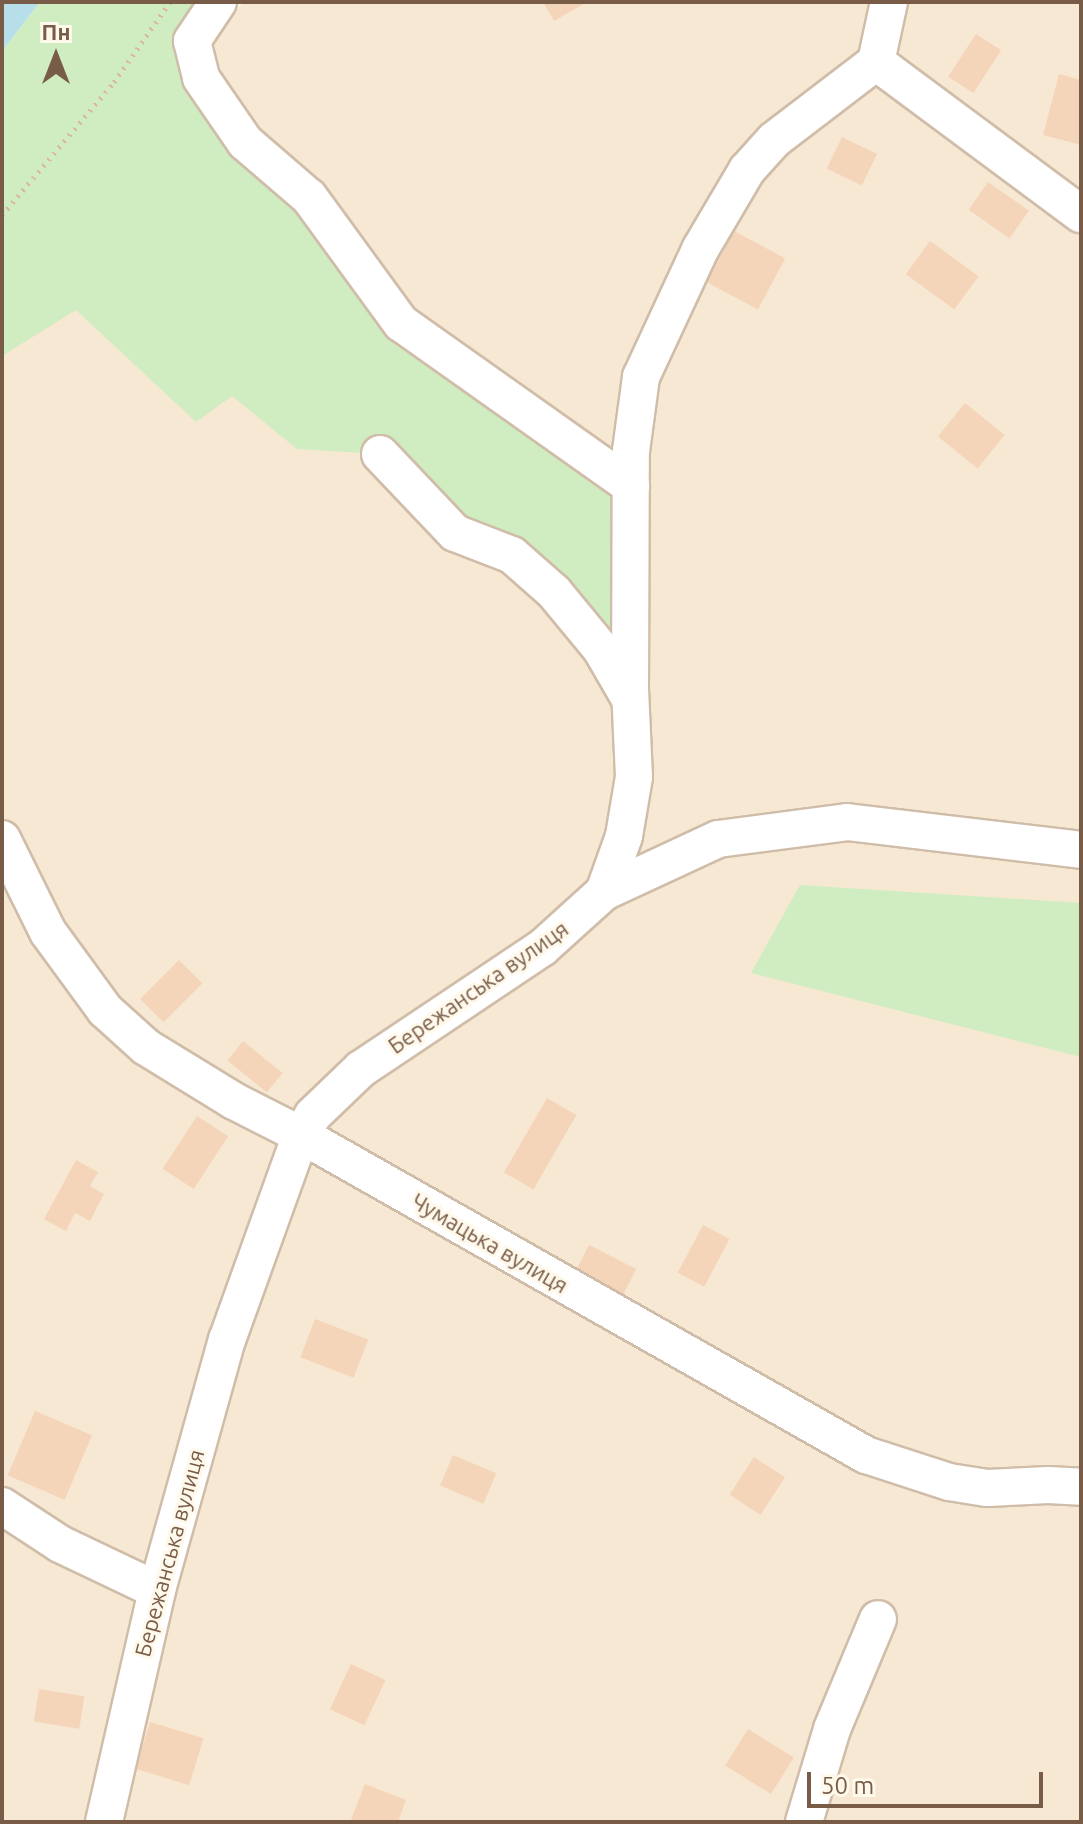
<!DOCTYPE html>
<html>
<head>
<meta charset="utf-8">
<style>
  body { margin:0 }
  #map { position:relative; width:1083px; height:1824px; overflow:hidden; background:#fef5e4; font-family:Ubuntu,sans-serif }
  div>[style] { position:absolute }
  [style*='--x'] { left:calc(var(--x)*1px); top:calc(var(--y)*1px); width:calc(var(--w)*1px); rotate:calc(var(--a)*1deg) }
  .residential>* { inset:0; background:#f6e8d2 }
  .green>* { inset:0; background:#d0edc1 }
  .water>* { inset:0; background:#b7dfe9 }
  .building>* { inset:0; background:#f5d5ba; transform-origin:0 0 }
  .path>* { height:5px; margin-top:-2.5px; transform-origin:0; background:repeating-linear-gradient(90deg,#dbb89c 0 2px,transparent 0 8px) }
  .roads { filter:drop-shadow(2px 0 #d0bda9) drop-shadow(-2px 0 #d0bda9) drop-shadow(0 2px #d0bda9) drop-shadow(0 -2px #d0bda9) }
  .minor>* { height:36px; margin:-18px; padding:0 18px; transform-origin:18px; border-radius:18px; background:#fff }
  span { translate:-50% -50%; white-space:nowrap; text-align:center; line-height:1.15; -webkit-text-stroke:6px #fff9ec; paint-order:stroke }
  .street-label { font-size:22px; color:#795c47 }
  .frame { position:absolute; inset:0; border:4px solid #795c47; pointer-events:none }
  .north { position:absolute; left:16px; top:16px; width:80px; height:80px; -webkit-text-stroke:6px #fff9ec; paint-order:stroke; rotate:0deg; font-size:22px; font-weight:700; line-height:32px; text-align:center; color:#795c47 }
  .north::after { content:''; display:block; margin:auto; width:28px; height:36px; background:#795c47; clip-path:polygon(50% 0,100% 100%,50% 72%,0 100%) }
  .scale { position:absolute; left:807px; top:1772px; width:236px; height:36px; box-sizing:border-box; border:4px solid #795c47; border-top:0; padding-left:10px; font-size:24px; line-height:28px; white-space:nowrap; color:#795c47; -webkit-text-stroke:6px #fff9ec; paint-order:stroke }
</style>
</head>
<body>
<div id="map">
  <div class="residential">
    <div style="clip-path:polygon(244px 2px,1081px 2px,1081px 1822px,2px 1822px,2px 258px)"></div>
  </div>
  <div class="green">
    <div style="clip-path:polygon(40px 2px,218px 2px,193px 42px,401px 323px,631px 486px,631px 701px,601px 649px,380px 454px,297px 449px,232px 396px,196px 422px,76px 310px,2px 356px,2px 51px)"></div>
    <div style="clip-path:polygon(800px 885px,1081px 903px,1081px 1057px,751px 973px)"></div>
  </div>
  <div class="water">
    <div style="clip-path:polygon(2px 2px,40px 2px,2px 51px)"></div>
  </div>
  <div class="building">
    <div style="clip-path:polygon(543px 2px,587px 2px,554px 21px)"></div>
    <div style="left:976px;top:34px;width:30px;height:51px;rotate:33deg"></div>
    <div style="clip-path:polygon(1059px 74px,1081px 80px,1081px 145px,1043px 135px)"></div>
    <div style="left:842px;top:137px;width:39px;height:35px;rotate:26deg"></div>
    <div style="left:988px;top:182px;width:50px;height:34px;rotate:35deg"></div>
    <div style="left:734px;top:231px;width:58px;height:58px;rotate:28deg"></div>
    <div style="left:930px;top:241px;width:60px;height:41px;rotate:36deg"></div>
    <div style="left:965px;top:403px;width:51px;height:43px;rotate:39deg"></div>
    <div style="left:179px;top:960px;width:33px;height:55px;rotate:45deg"></div>
    <div style="left:243px;top:1041px;width:51px;height:25px;rotate:39deg"></div>
    <div style="left:547px;top:1098px;width:34px;height:86px;rotate:30deg"></div>
    <div style="left:197px;top:1116px;width:37px;height:63px;rotate:33deg"></div>
    <div style="clip-path:polygon(76px 1160px,98px 1172px,90px 1186px,104px 1194px,90px 1221px,75px 1213px,66px 1231px,44px 1219px)"></div>
    <div style="left:703px;top:1225px;width:30px;height:54px;rotate:28deg"></div>
    <div style="left:589px;top:1245px;width:53px;height:33px;rotate:27deg"></div>
    <div style="left:315px;top:1319px;width:57px;height:41px;rotate:21deg"></div>
    <div style="left:35px;top:1411px;width:62px;height:70px;rotate:23deg"></div>
    <div style="left:453px;top:1455px;width:47px;height:33px;rotate:23deg"></div>
    <div style="left:754px;top:1457px;width:37px;height:45px;rotate:33deg"></div>
    <div style="left:351px;top:1664px;width:38px;height:50px;rotate:25deg"></div>
    <div style="left:39px;top:1689px;width:46px;height:33px;rotate:9deg"></div>
    <div style="left:150px;top:1722px;width:56px;height:49px;rotate:17deg"></div>
    <div style="left:748px;top:1729px;width:54px;height:43px;rotate:32deg"></div>
    <div style="clip-path:polygon(365px 1784px,406px 1800px,398px 1822px,350px 1822px)"></div>
  </div>
  <div class="path">
    <div style="--x:2;--y:215;--w:174;--a:-49.9"></div>
    <div style="--x:114;--y:82;--w:98;--a:-55"></div>
  </div>
  <div class="roads">
    <div class="minor">
      <div style="--x:218;--y:2;--w:47;--a:123.7"></div>
      <div style="--x:192;--y:41;--w:38;--a:76"></div>
      <div style="--x:201;--y:78;--w:78;--a:55.5"></div>
      <div style="--x:245;--y:142;--w:84;--a:40.7"></div>
      <div style="--x:309;--y:197;--w:156;--a:53.9"></div>
      <div style="--x:401;--y:323;--w:282;--a:35.3"></div>
      <div style="--x:876;--y:62;--w:255;--a:36.6"></div>
      <div style="--x:380;--y:454;--w:109;--a:46.5"></div>
      <div style="--x:455;--y:533;--w:61;--a:21.1"></div>
      <div style="--x:512;--y:555;--w:56;--a:41.4"></div>
      <div style="--x:554;--y:592;--w:74;--a:50.5"></div>
      <div style="--x:601;--y:649;--w:58;--a:59.9"></div>
      <div style="--x:2;--y:839;--w:104;--a:63.7"></div>
      <div style="--x:48;--y:932;--w:97;--a:53.8"></div>
      <div style="--x:105;--y:1010;--w:55;--a:42.1"></div>
      <div style="--x:146;--y:1047;--w:103;--a:31.5"></div>
      <div style="--x:234;--y:1101;--w:75;--a:26.9"></div>
      <div style="--x:301;--y:1135;--w:649;--a:29.53"></div>
      <div style="--x:866;--y:1455;--w:87;--a:18"></div>
      <div style="--x:949;--y:1482;--w:39;--a:9"></div>
      <div style="--x:988;--y:1488;--w:60;--a:-2.9"></div>
      <div style="--x:1048;--y:1485;--w:33;--a:3"></div>
      <div style="--x:604;--y:892;--w:126;--a:-24.9"></div>
      <div style="--x:718;--y:839;--w:130;--a:-7.5"></div>
      <div style="--x:847;--y:822;--w:236;--a:6.8"></div>
      <div style="--x:2;--y:1506;--w:69;--a:33.2"></div>
      <div style="--x:60;--y:1544;--w:107;--a:25.4"></div>
      <div style="--x:104;--y:1822;--w:238;--a:-77.1"></div>
      <div style="--x:157;--y:1590;--w:260;--a:-74.4"></div>
      <div style="--x:227;--y:1340;--w:218;--a:-70.2"></div>
      <div style="--x:301;--y:1135;--w:23;--a:-59"></div>
      <div style="--x:313;--y:1115;--w:66;--a:-43.8"></div>
      <div style="--x:361;--y:1069;--w:218;--a:-33.8"></div>
      <div style="--x:542;--y:948;--w:84;--a:-42.1"></div>
      <div style="--x:604;--y:892;--w:59;--a:-70.3"></div>
      <div style="--x:624;--y:836;--w:60;--a:-80.4"></div>
      <div style="--x:634;--y:777;--w:87;--a:-92.6"></div>
      <div style="--x:630;--y:690;--w:239;--a:-89.8"></div>
      <div style="--x:631;--y:451;--w:75;--a:-82.3"></div>
      <div style="--x:641;--y:377;--w:142;--a:-65.1"></div>
      <div style="--x:701;--y:248;--w:91;--a:-59.5"></div>
      <div style="--x:747;--y:170;--w:40;--a:-48"></div>
      <div style="--x:774;--y:140;--w:128;--a:-37.4"></div>
      <div style="--x:876;--y:62;--w:61;--a:-77.8"></div>
      <div style="--x:804;--y:1822;--w:97;--a:-73.2"></div>
      <div style="--x:832;--y:1729;--w:119;--a:-67.3"></div>
    </div>
  </div>
  <div class="street-label">
    <span style="left:478px;top:987px;rotate:-35deg">Бережанська вулиця</span>
    <span style="left:490px;top:1243px;rotate:30deg">Чумацька вулиця</span>
    <span style="left:169px;top:1553px;rotate:-75deg">Бережанська вулиця</span>
  </div>
  <div class="frame"></div>
  <div class="north">Пн</div>
  <div class="scale">50 m</div>
</div>
</body>
</html>
